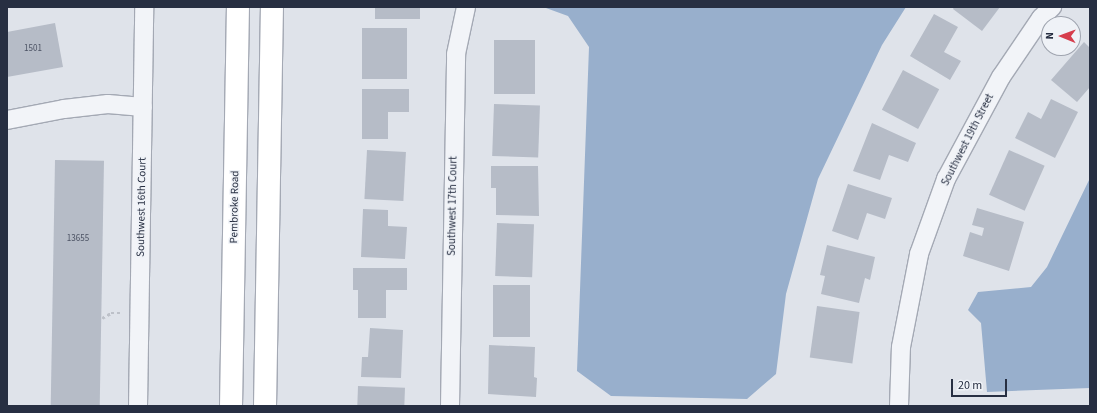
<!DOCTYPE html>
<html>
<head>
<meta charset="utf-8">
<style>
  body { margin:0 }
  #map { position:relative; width:1097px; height:413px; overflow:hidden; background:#dfe3ea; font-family:"Source Sans 3",sans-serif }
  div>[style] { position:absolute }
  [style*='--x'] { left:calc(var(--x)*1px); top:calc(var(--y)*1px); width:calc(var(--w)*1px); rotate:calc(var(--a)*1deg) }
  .water>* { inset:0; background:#98afcc }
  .building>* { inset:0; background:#b6bcc7; transform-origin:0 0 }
  .path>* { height:2.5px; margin-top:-1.25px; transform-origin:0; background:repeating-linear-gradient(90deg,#bdc1c9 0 3px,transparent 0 6px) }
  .roads { filter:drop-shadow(1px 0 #a4a9b4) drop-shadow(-1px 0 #a4a9b4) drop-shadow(0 1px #a4a9b4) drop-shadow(0 -1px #a4a9b4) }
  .minor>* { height:18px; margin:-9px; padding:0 9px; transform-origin:9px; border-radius:9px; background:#f2f4f8 }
  .major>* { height:22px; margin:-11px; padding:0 11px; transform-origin:11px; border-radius:11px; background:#fff }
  span { translate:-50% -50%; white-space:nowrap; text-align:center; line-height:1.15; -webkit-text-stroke:3px #eff2f7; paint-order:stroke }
  .number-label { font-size:9px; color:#4b5263 }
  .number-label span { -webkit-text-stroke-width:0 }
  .street-label { font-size:11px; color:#272f42 }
  .frame { position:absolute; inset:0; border:8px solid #272f42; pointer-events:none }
  .north { position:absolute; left:1041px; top:16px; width:40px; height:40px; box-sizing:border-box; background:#eff2f7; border:1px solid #9fa4af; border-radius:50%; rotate:271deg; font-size:11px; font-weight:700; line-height:16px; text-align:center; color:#272f42 }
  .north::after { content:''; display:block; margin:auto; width:14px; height:18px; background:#d63d4c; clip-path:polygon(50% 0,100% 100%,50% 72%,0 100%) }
  .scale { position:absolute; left:951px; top:379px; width:56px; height:18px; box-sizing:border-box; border:2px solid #272f42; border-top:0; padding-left:5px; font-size:12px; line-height:14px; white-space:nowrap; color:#272f42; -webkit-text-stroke:3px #eff2f7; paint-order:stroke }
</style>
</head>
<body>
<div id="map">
  <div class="water">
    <div style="clip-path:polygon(546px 7px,906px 7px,882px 45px,818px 179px,786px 294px,776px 374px,747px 399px,611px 396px,577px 371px,589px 47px,568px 16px,546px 8px)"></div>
    <div style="clip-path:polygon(1090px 178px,1090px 388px,987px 392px,981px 323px,968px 310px,978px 292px,1031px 287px,1047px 267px)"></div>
  </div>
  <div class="building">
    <div style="left:375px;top:7px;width:45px;height:12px"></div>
    <div style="clip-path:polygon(954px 7px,1000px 7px,982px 31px,953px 9px)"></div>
    <div style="clip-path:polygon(934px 14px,958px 27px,944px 52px,961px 61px,950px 80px,910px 56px)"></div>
    <div style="clip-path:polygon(55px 23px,63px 67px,7px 77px,7px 32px)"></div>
    <div style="left:362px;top:28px;width:45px;height:51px"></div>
    <div style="left:494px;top:40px;width:41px;height:54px"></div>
    <div style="clip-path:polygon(1084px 42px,1090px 48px,1090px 87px,1077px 102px,1051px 80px)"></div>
    <div style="left:903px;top:70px;width:41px;height:45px;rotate:28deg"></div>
    <div style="clip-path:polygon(362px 89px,409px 89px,409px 112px,388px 112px,388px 139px,362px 139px)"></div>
    <div style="clip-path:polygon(1051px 99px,1078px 112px,1055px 158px,1015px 138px,1028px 112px,1041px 119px)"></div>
    <div style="left:494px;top:104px;width:46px;height:52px;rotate:2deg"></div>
    <div style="clip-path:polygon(872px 123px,916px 143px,908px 162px,889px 155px,880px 180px,853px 171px)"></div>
    <div style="left:367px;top:150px;width:39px;height:49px;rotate:3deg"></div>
    <div style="left:1009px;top:150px;width:39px;height:49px;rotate:24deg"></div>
    <div style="left:55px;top:160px;width:49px;height:246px;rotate:1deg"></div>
    <div style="clip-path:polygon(491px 166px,538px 166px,539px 216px,496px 215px,496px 188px,491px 188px)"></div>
    <div style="clip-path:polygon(848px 184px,892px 198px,885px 219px,867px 213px,858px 240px,832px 231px)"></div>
    <div style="clip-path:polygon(977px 208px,1024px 222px,1009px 271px,963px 256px,970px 232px,982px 236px,984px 228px,972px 225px)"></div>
    <div style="clip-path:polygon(363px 209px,388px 210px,388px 226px,407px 227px,405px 259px,361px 257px)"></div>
    <div style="left:497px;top:223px;width:37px;height:53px;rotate:2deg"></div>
    <div style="clip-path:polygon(827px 245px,875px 257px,870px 280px,865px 278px,859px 303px,821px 294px,825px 276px,820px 275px)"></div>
    <div style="clip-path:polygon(353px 268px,407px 268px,407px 290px,386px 290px,386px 318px,358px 318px,358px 290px,353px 290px)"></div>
    <div style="left:493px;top:285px;width:37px;height:52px"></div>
    <div style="left:817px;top:306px;width:43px;height:52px;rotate:8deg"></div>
    <div style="clip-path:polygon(370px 328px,403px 330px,401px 378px,361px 377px,362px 357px,368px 357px)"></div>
    <div style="clip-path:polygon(489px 345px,535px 347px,534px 377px,537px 378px,536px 397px,488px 394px)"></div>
    <div style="left:358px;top:386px;width:47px;height:20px;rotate:2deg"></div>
  </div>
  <div class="path">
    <div style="--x:102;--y:318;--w:10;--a:-29"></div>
    <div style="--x:111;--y:313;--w:10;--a:0"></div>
  </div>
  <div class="roads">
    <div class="minor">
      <div style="--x:7;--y:120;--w:58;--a:-10.9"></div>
      <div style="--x:64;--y:109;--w:44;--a:-6.5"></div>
      <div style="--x:108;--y:104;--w:35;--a:5"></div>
      <div style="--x:138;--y:406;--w:399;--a:-89.1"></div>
      <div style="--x:450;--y:406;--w:352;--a:-89"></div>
      <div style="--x:456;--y:54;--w:48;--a:-78"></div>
      <div style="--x:899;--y:406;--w:59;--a:-88.1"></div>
      <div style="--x:901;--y:347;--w:95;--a:-79"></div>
      <div style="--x:919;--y:254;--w:80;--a:-70.2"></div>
      <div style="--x:946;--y:179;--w:116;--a:-61.7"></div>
      <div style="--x:1001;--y:77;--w:71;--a:-55.9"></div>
      <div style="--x:1041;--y:18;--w:16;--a:-45"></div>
    </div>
    <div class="major">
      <div style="--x:231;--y:406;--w:399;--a:-89"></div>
      <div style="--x:265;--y:406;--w:399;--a:-89"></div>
    </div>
  </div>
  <div class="number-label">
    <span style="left:33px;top:49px">1501</span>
    <span style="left:78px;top:239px">13655</span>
  </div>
  <div class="street-label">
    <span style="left:968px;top:140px;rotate:-63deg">Southwest 19th Street</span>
    <span style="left:453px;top:206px;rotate:-89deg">Southwest 17th Court</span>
    <span style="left:142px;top:207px;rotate:-89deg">Southwest 16th Court</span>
    <span style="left:235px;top:207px;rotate:-89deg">Pembroke Road</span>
  </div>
  <div class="frame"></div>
  <div class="north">N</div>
  <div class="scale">20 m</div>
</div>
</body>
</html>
